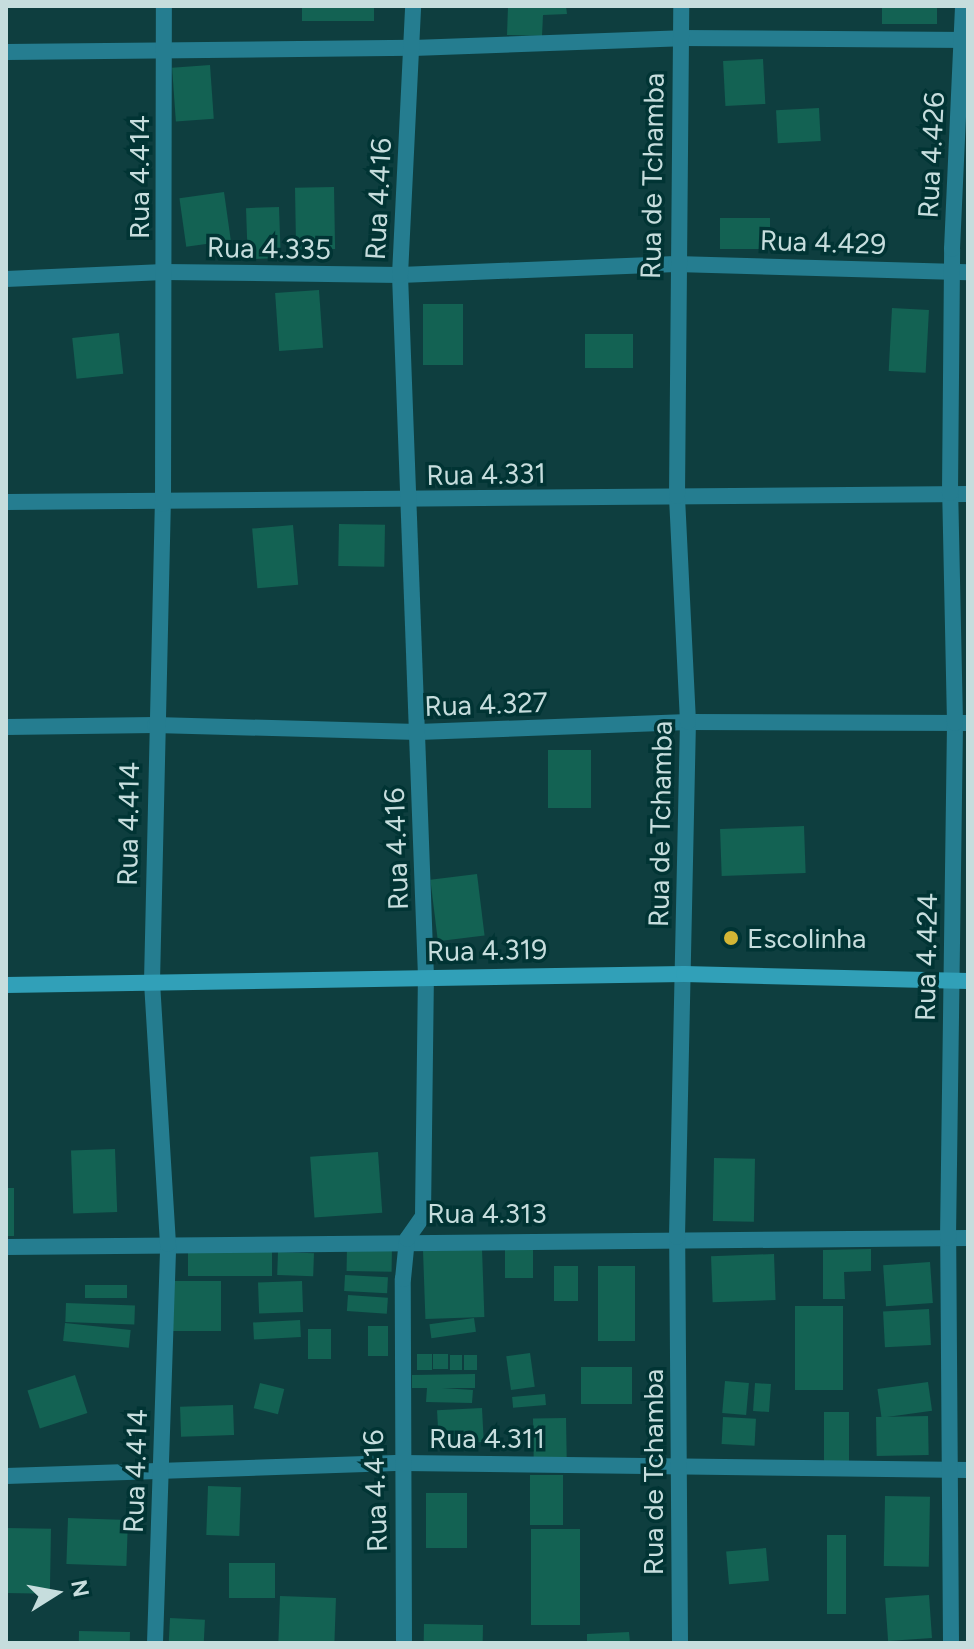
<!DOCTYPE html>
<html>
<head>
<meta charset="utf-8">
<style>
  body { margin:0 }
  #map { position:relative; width:974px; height:1649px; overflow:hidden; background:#0e3e3f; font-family:Figtree,sans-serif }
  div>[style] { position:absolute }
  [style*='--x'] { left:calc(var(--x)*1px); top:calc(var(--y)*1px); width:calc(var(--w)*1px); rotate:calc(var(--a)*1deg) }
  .building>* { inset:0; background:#136253; transform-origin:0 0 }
  .street>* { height:16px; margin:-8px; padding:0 8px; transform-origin:8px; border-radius:8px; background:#257d90 }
  .secondary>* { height:16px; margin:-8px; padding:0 8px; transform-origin:8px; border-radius:8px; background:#31a0b8 }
  .dots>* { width:22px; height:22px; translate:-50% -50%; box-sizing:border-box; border:4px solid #013434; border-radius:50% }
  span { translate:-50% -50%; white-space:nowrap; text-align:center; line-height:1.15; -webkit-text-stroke:7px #013434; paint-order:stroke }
  .street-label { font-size:28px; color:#c6dddd }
  .poi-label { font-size:28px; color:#c6dddd }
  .left { translate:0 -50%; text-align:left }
  .frame { position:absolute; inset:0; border:8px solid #c6dddd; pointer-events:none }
  .north { position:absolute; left:16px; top:1553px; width:80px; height:80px; -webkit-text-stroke:6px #013434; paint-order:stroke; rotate:79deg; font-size:22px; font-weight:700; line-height:32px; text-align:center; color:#c6dddd }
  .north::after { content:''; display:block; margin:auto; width:28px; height:36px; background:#c6dddd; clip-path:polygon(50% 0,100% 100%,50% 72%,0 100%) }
</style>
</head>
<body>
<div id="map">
  <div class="building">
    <div style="left:302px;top:6px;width:72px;height:15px"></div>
    <div style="clip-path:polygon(508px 6px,566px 6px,567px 14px,543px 15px,542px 36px,507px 35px)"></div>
    <div style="left:882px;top:6px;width:55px;height:18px"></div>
    <div style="left:763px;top:59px;width:45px;height:40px;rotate:87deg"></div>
    <div style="left:210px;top:65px;width:54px;height:38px;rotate:86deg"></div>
    <div style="left:819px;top:108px;width:33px;height:43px;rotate:87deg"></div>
    <div style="left:334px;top:187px;width:62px;height:39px;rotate:89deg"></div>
    <div style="left:224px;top:192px;width:49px;height:45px;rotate:82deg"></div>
    <div style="left:279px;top:207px;width:51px;height:33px;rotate:88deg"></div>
    <div style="left:720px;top:218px;width:50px;height:31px"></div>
    <div style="left:319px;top:290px;width:58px;height:44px;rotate:86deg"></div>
    <div style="left:423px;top:304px;width:40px;height:61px"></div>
    <div style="left:892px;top:308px;width:37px;height:63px;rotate:3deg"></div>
    <div style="left:119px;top:333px;width:41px;height:47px;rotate:84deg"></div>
    <div style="left:633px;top:334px;width:34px;height:48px;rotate:90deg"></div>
    <div style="left:339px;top:524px;width:46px;height:42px;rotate:1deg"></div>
    <div style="left:293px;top:525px;width:60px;height:41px;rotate:85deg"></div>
    <div style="left:548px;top:750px;width:43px;height:58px"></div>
    <div style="left:804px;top:826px;width:47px;height:84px;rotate:88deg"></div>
    <div style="left:477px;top:874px;width:62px;height:47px;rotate:83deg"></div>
    <div style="left:115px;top:1149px;width:63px;height:44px;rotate:88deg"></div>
    <div style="left:378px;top:1152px;width:61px;height:68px;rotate:86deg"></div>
    <div style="left:714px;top:1158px;width:41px;height:63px;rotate:1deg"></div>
    <div style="left:6px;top:1188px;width:8px;height:48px"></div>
    <div style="left:347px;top:1246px;width:45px;height:25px;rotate:1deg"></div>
    <div style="left:272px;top:1249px;width:27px;height:84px;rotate:90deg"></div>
    <div style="left:482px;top:1249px;width:68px;height:59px;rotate:88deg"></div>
    <div style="left:505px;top:1249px;width:28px;height:29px"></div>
    <div style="clip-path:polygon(871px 1249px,871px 1271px,844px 1272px,845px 1299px,823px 1299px,823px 1250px)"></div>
    <div style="left:278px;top:1252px;width:36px;height:23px;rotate:2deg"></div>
    <div style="left:774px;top:1254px;width:46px;height:63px;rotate:88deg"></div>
    <div style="left:930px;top:1262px;width:41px;height:47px;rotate:86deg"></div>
    <div style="left:554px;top:1266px;width:24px;height:35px"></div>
    <div style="left:598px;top:1266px;width:37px;height:75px"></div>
    <div style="left:345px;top:1275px;width:43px;height:16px;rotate:3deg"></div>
    <div style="left:221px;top:1281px;width:50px;height:51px;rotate:90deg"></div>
    <div style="left:302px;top:1281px;width:31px;height:44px;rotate:88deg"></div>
    <div style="left:127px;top:1285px;width:13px;height:42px;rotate:90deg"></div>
    <div style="left:348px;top:1295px;width:40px;height:16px;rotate:4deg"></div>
    <div style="left:66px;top:1303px;width:69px;height:19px;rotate:2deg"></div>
    <div style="left:795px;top:1306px;width:48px;height:84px"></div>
    <div style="left:929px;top:1309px;width:36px;height:46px;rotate:87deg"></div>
    <div style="left:474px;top:1318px;width:14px;height:45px;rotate:82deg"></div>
    <div style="left:300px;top:1320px;width:17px;height:47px;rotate:87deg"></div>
    <div style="left:65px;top:1323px;width:66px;height:18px;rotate:6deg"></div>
    <div style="left:368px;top:1326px;width:20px;height:30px"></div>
    <div style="left:308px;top:1329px;width:23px;height:30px"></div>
    <div style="left:530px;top:1353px;width:34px;height:24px;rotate:82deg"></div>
    <div style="left:417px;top:1354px;width:15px;height:16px"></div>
    <div style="left:433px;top:1354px;width:15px;height:15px"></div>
    <div style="left:450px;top:1355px;width:12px;height:15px"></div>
    <div style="left:464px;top:1355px;width:13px;height:15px"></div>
    <div style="left:632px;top:1367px;width:37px;height:51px;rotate:90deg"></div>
    <div style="clip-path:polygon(475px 1374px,475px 1388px,442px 1388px,473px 1390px,472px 1403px,426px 1402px,427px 1388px,412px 1388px,412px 1375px)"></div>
    <div style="left:75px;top:1375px;width:40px;height:50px;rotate:72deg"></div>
    <div style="left:725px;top:1381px;width:24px;height:32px;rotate:5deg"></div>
    <div style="left:928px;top:1382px;width:29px;height:51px;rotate:82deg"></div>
    <div style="left:260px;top:1383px;width:25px;height:26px;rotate:14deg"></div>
    <div style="left:755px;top:1383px;width:16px;height:28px;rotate:4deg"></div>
    <div style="left:545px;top:1394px;width:11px;height:33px;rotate:85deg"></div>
    <div style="left:233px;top:1405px;width:30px;height:53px;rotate:88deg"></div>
    <div style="left:482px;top:1408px;width:34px;height:45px;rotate:87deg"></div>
    <div style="left:824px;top:1412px;width:25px;height:51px"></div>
    <div style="left:928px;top:1416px;width:39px;height:52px;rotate:89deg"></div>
    <div style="left:723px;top:1417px;width:33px;height:27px;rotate:3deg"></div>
    <div style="left:566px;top:1418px;width:40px;height:33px;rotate:89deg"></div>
    <div style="left:563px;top:1475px;width:50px;height:33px;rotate:90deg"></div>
    <div style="left:208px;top:1486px;width:33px;height:49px;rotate:2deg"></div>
    <div style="left:426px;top:1493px;width:41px;height:55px"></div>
    <div style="left:885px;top:1496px;width:45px;height:70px;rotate:1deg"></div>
    <div style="left:68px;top:1518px;width:60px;height:46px;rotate:2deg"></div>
    <div style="left:6px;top:1528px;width:45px;height:65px;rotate:1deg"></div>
    <div style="left:531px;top:1529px;width:49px;height:96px"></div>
    <div style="left:827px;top:1535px;width:19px;height:79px"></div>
    <div style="left:766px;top:1548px;width:33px;height:40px;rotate:85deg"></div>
    <div style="left:229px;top:1563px;width:46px;height:35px"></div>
    <div style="left:929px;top:1595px;width:43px;height:44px;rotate:86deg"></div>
    <div style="left:280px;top:1596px;width:56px;height:47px;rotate:2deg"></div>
    <div style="left:170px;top:1618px;width:35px;height:25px;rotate:3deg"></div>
    <div style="left:424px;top:1624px;width:59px;height:19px;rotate:1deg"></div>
    <div style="left:79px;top:1631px;width:51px;height:12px;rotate:1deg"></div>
    <div style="clip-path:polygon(629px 1632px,630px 1643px,587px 1643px,587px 1634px)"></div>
  </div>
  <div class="street">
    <div style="--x:6;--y:52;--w:407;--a:-0.6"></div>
    <div style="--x:413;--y:48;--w:268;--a:-2.1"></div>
    <div style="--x:681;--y:38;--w:287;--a:0.4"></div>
    <div style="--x:6;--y:279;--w:158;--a:-2.5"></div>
    <div style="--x:164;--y:272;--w:236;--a:0.7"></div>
    <div style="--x:400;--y:275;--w:276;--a:-2.3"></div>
    <div style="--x:676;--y:264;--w:292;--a:1.6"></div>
    <div style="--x:6;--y:502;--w:962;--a:-0.48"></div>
    <div style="--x:6;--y:727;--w:149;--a:-0.8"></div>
    <div style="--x:155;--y:725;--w:263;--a:1.5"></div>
    <div style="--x:418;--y:732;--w:270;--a:-2.1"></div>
    <div style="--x:688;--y:722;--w:280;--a:0.2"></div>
    <div style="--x:6;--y:1247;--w:962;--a:-0.54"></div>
    <div style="--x:6;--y:1476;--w:397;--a:-1.9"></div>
    <div style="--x:403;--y:1463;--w:565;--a:0.71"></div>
    <div style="--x:155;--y:1643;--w:399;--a:-88.1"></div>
    <div style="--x:168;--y:1244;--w:262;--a:-93.5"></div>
    <div style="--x:152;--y:982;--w:478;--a:-88.7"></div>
    <div style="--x:163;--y:504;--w:498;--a:-89.9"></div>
    <div style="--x:404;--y:1643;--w:364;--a:-90.2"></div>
    <div style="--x:403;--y:1279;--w:40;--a:-84.3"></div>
    <div style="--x:407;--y:1239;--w:28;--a:-55"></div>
    <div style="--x:423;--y:1216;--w:239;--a:-89.3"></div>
    <div style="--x:426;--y:977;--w:702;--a:-92.12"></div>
    <div style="--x:400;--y:275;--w:269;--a:-87.2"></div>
    <div style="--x:680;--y:1643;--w:406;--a:-90.4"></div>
    <div style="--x:677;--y:1237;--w:515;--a:-88.78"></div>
    <div style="--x:688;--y:722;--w:226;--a:-92.8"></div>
    <div style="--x:677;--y:496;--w:490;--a:-89.5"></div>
    <div style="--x:951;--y:1643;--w:405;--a:-90.4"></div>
    <div style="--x:948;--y:1238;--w:515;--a:-89.22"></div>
    <div style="--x:955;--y:723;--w:230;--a:-91.2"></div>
    <div style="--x:950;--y:493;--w:244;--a:-89.5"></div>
    <div style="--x:952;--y:249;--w:243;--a:-87.4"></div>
  </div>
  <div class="secondary">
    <div style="--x:6;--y:985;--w:678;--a:-0.93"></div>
    <div style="--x:684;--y:974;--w:284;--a:1.4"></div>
  </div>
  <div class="dots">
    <div style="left:731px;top:938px;background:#d3b635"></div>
  </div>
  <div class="street-label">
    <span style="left:931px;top:155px;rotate:-87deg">Rua 4.426</span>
    <span style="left:652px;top:176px;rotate:-89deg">Rua de Tchamba</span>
    <span style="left:139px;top:177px;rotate:-90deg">Rua 4.414</span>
    <span style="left:378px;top:199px;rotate:-87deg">Rua 4.416</span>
    <span style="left:823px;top:242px;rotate:2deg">Rua 4.429</span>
    <span style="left:269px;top:248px;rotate:1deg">Rua 4.335</span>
    <span style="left:486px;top:474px;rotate:-1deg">Rua 4.331</span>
    <span style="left:486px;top:704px;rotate:-2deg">Rua 4.327</span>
    <span style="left:128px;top:824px;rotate:-89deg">Rua 4.414</span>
    <span style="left:660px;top:824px;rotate:-89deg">Rua de Tchamba</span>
    <span style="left:396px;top:849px;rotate:-92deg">Rua 4.416</span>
    <span style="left:487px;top:950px;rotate:-1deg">Rua 4.319</span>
    <span style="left:926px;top:957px;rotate:-89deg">Rua 4.424</span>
    <span style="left:487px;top:1213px">Rua 4.313</span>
    <span style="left:487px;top:1438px">Rua 4.311</span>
    <span style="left:135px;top:1471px;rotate:-88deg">Rua 4.414</span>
    <span style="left:653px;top:1472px;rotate:-90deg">Rua de Tchamba</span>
    <span style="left:375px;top:1491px;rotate:-92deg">Rua 4.416</span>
  </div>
  <div class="poi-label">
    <span class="left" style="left:747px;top:938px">Escolinha</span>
  </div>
  <div class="frame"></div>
  <div class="north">N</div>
</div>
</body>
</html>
